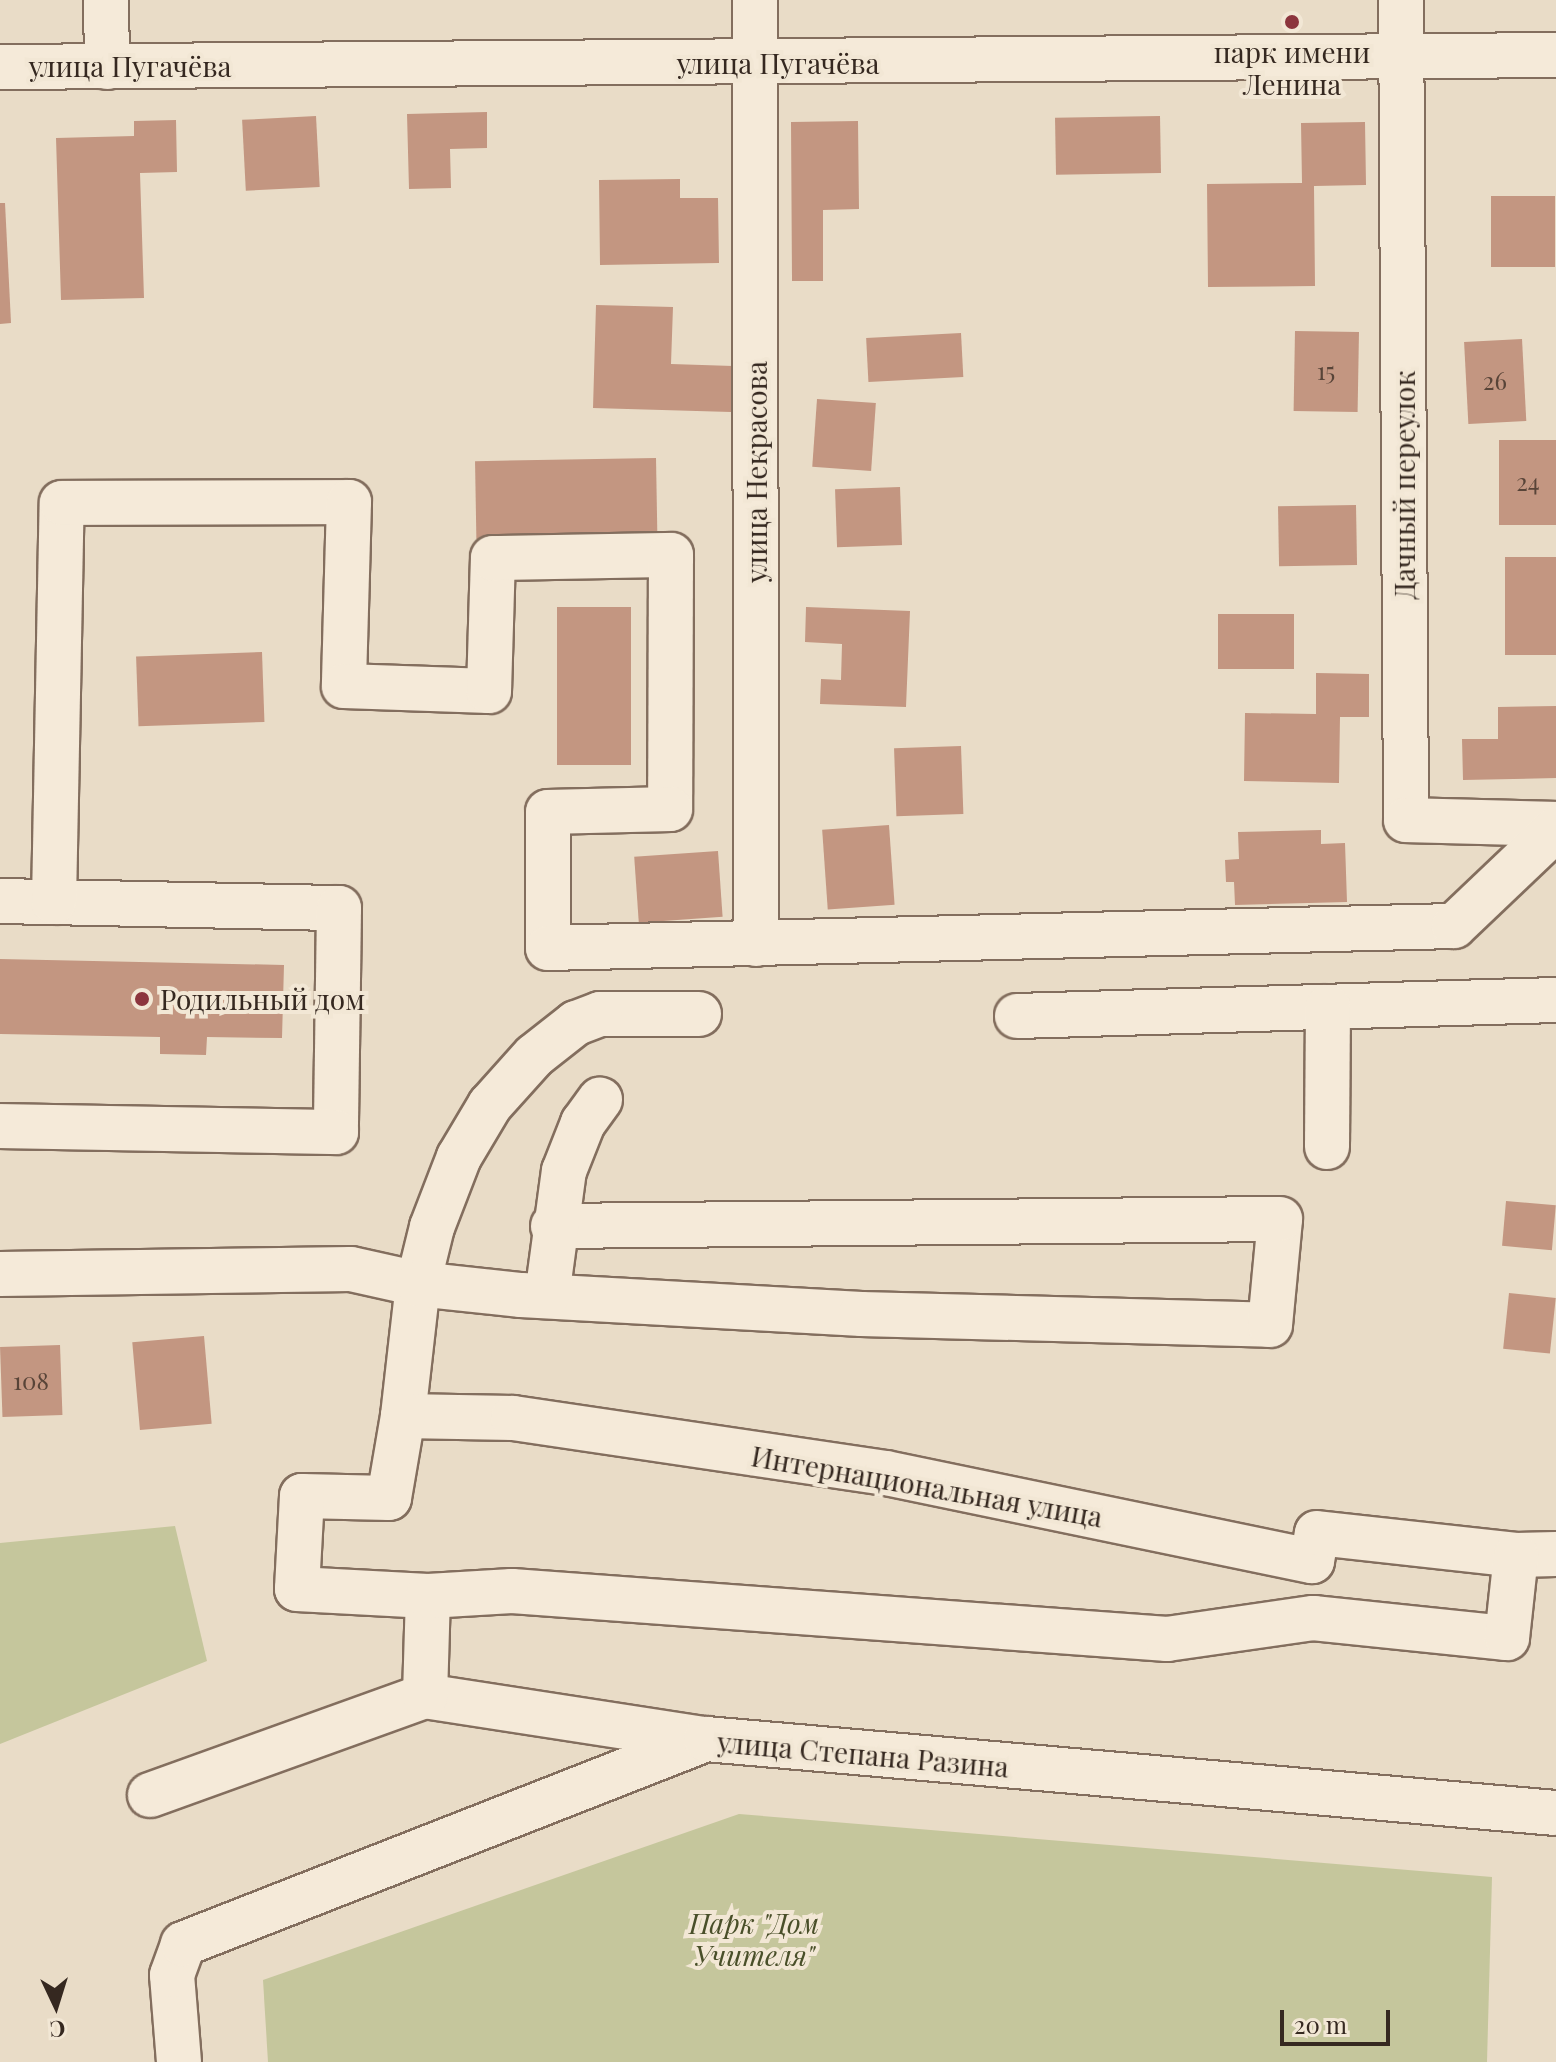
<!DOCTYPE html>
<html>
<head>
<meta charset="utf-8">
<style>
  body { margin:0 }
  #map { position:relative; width:1556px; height:2062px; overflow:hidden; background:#e9dcc7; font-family:"Playfair Display",serif }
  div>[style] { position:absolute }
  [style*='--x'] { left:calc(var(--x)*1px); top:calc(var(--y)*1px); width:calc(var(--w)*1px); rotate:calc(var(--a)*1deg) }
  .green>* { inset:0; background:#c5c69c }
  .building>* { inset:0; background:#c39681; transform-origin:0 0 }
  .roads { filter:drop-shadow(2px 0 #836e5e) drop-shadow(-2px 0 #836e5e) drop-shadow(0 2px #836e5e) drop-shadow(0 -2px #836e5e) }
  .minor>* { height:44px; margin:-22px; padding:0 22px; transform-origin:22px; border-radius:22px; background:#f5ead9 }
  .dots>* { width:22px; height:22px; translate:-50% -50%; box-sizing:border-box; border:4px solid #f2e7d5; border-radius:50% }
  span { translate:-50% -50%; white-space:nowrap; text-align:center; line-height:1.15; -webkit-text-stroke:8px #f2e7d5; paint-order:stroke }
  .number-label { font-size:24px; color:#584438 }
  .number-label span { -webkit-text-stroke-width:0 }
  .poi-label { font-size:28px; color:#352820 }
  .left { translate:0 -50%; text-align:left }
  .street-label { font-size:28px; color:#352820 }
  .park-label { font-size:28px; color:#494f29; font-style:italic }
  .north { position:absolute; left:16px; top:1966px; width:80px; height:80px; -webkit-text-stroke:6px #f2e7d5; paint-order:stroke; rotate:176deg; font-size:22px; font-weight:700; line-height:32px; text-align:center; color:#352820 }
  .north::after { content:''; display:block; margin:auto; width:28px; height:36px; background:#352820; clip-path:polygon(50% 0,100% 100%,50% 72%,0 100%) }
  .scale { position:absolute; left:1280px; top:2010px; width:110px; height:36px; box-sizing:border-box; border:4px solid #352820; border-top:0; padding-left:10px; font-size:24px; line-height:28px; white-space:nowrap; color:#352820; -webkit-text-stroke:6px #f2e7d5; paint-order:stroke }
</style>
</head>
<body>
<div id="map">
  <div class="green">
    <div style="clip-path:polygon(175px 1526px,207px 1661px,0 1744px,0 1543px)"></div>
    <div style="clip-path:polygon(739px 1814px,1492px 1877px,1487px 2062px,268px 2062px,263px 1980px)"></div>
  </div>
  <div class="building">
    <div style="clip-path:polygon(487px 112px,487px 148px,450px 149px,451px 188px,409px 189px,407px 114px)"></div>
    <div style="left:316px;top:116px;width:71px;height:74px;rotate:87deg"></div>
    <div style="left:1160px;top:116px;width:57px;height:105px;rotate:89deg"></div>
    <div style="clip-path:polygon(176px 120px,177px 172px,140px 173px,144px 298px,61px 300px,56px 138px,134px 136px,134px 121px)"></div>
    <div style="clip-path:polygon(858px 121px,859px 209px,823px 210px,823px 281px,792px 281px,791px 122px)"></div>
    <div style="clip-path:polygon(1365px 122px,1366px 185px,1314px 186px,1315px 286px,1208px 287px,1207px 184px,1302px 183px,1301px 123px)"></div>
    <div style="clip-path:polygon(680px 179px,680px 198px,718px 198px,719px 263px,600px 265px,599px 180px)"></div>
    <div style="left:1491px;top:196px;width:64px;height:71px"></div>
    <div style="clip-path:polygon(0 203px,5px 203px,11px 323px,0 324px)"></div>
    <div style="clip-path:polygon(596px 305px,673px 307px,671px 364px,733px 366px,731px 412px,593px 408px)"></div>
    <div style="left:1295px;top:331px;width:64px;height:80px;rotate:1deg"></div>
    <div style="left:961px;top:333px;width:44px;height:95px;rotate:87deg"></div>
    <div style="left:1522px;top:339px;width:82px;height:58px;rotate:87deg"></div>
    <div style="left:817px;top:399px;width:59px;height:68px;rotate:4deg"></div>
    <div style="left:1499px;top:440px;width:57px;height:85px"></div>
    <div style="left:656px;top:458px;width:78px;height:181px;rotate:89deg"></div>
    <div style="left:900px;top:487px;width:58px;height:65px;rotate:88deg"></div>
    <div style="left:1356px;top:505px;width:60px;height:78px;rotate:89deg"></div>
    <div style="left:1556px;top:557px;width:98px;height:51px;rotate:90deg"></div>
    <div style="left:557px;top:607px;width:74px;height:158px"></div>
    <div style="clip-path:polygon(806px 607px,910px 611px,906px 707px,820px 704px,821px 679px,841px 680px,842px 644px,805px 642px)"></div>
    <div style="left:1218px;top:614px;width:76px;height:55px"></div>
    <div style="left:262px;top:652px;width:70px;height:126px;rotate:88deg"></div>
    <div style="clip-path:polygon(1316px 673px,1369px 674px,1369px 717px,1340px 717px,1339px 783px,1244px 781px,1245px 713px,1316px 714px)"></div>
    <div style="clip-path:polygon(1556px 706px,1556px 778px,1463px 780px,1462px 739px,1498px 739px,1498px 707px)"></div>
    <div style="left:961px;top:746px;width:68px;height:67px;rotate:88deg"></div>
    <div style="left:889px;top:825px;width:80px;height:67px;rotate:86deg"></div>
    <div style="clip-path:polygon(1321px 830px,1321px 844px,1345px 843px,1347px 902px,1235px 905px,1234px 882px,1226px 882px,1225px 860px,1239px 859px,1238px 832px)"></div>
    <div style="left:718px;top:851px;width:66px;height:84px;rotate:86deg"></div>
    <div style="clip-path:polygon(0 959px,284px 965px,282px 1038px,207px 1037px,206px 1055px,160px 1054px,160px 1037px,0 1034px)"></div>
    <div style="left:1506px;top:1201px;width:50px;height:45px;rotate:5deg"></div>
    <div style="left:1509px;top:1293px;width:47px;height:56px;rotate:6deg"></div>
    <div style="left:204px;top:1336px;width:88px;height:72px;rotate:85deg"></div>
    <div style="left:60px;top:1345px;width:70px;height:60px;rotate:88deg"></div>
  </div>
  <div class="roads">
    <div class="minor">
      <div style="--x:106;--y:0;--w:67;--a:89.1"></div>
      <div style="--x:755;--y:0;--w:944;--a:89.94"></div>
      <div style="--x:1401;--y:0;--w:820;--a:89.65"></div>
      <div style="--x:1406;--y:820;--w:150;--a:1.5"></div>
      <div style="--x:0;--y:67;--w:1556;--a:-0.44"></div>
      <div style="--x:0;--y:901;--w:339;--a:1.2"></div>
      <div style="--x:339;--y:908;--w:224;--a:90.8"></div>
      <div style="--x:336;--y:1132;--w:336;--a:-179"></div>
      <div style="--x:54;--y:902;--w:399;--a:-88.9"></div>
      <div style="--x:62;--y:503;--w:287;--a:-0.2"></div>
      <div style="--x:349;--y:502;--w:184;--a:91.6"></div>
      <div style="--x:344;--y:686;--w:145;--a:2"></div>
      <div style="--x:489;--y:691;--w:133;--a:-88.3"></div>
      <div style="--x:493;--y:558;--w:178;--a:-1"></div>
      <div style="--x:671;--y:555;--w:254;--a:90.2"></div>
      <div style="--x:670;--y:809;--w:122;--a:178.6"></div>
      <div style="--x:548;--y:812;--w:136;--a:90"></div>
      <div style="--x:548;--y:948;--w:906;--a:-1.39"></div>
      <div style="--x:1454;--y:926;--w:141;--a:-43.6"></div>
      <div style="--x:699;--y:1014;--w:99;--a:180"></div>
      <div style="--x:600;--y:1014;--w:26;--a:159"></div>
      <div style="--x:576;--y:1023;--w:53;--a:141.8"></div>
      <div style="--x:534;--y:1056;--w:66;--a:131.9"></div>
      <div style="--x:490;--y:1105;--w:61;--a:120.8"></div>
      <div style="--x:459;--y:1157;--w:75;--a:111.1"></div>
      <div style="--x:432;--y:1227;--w:59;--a:103.8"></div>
      <div style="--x:418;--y:1284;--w:133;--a:96.5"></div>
      <div style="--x:403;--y:1416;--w:110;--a:1"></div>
      <div style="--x:513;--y:1418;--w:377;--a:8.4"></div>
      <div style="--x:886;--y:1473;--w:435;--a:11.7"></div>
      <div style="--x:1312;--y:1561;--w:28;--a:-80"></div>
      <div style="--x:1317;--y:1533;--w:200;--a:6.3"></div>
      <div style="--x:1516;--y:1555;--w:40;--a:-1.4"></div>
      <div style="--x:1017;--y:1016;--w:539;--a:-1.7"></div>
      <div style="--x:1327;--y:1147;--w:140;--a:-89.6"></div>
      <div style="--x:0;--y:1274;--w:351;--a:-0.8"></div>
      <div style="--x:351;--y:1269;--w:69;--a:12.6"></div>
      <div style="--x:418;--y:1284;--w:104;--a:6.1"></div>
      <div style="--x:521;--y:1295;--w:341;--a:3.2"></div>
      <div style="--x:861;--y:1314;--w:409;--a:1.5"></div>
      <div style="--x:1270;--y:1325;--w:106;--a:-84.6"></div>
      <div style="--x:1280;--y:1219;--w:727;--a:179.45"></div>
      <div style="--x:547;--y:1296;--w:126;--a:-82.3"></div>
      <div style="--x:564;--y:1171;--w:52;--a:-68.4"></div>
      <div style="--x:583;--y:1123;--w:29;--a:-54"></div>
      <div style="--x:403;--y:1416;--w:83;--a:99.7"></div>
      <div style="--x:389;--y:1498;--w:87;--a:-178.7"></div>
      <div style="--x:302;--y:1496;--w:93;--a:93.1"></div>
      <div style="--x:297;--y:1589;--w:131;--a:3.1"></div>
      <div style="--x:425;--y:1696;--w:281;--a:8.8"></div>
      <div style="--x:150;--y:1795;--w:292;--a:-19.8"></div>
      <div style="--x:425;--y:1696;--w:100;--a:-88.3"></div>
      <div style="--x:428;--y:1596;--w:84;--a:-3.4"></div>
      <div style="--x:512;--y:1591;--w:657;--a:4.19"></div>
      <div style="--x:1167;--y:1639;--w:148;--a:-8.2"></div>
      <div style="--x:1313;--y:1618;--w:195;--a:5.9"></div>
      <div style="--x:1507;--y:1638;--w:83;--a:-83.8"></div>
      <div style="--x:179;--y:2062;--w:87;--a:-94.6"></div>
      <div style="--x:172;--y:1975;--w:33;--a:-70"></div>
      <div style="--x:183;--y:1944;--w:562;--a:-21.4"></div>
      <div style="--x:706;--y:1739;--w:853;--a:4.98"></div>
    </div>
  </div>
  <div class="dots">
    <div style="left:1292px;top:22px;background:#8c353d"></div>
    <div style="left:142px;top:999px;background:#8c353d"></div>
  </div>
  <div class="number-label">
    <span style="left:1326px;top:371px">15</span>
    <span style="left:1495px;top:381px">26</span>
    <span style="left:1528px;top:482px">24</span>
    <span style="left:31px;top:1381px">108</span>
  </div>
  <div class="poi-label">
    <span style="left:1292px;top:68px">парк имени<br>Ленина</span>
    <span class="left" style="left:160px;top:999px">Родильный дом</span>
  </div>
  <div class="street-label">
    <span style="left:778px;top:63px">улица Пугачёва</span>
    <span style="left:130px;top:66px">улица Пугачёва</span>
    <span style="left:756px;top:472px;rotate:-90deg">улица Некрасова</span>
    <span style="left:1404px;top:485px;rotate:-90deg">Дачный переулок</span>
    <span style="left:927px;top:1486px;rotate:10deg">Интернациональная улица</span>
    <span style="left:863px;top:1754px;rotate:5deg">улица Степана Разина</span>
  </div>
  <div class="park-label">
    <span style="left:754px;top:1939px">Парк "Дом<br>Учителя"</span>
  </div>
  <div class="north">С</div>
  <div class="scale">20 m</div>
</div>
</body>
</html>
